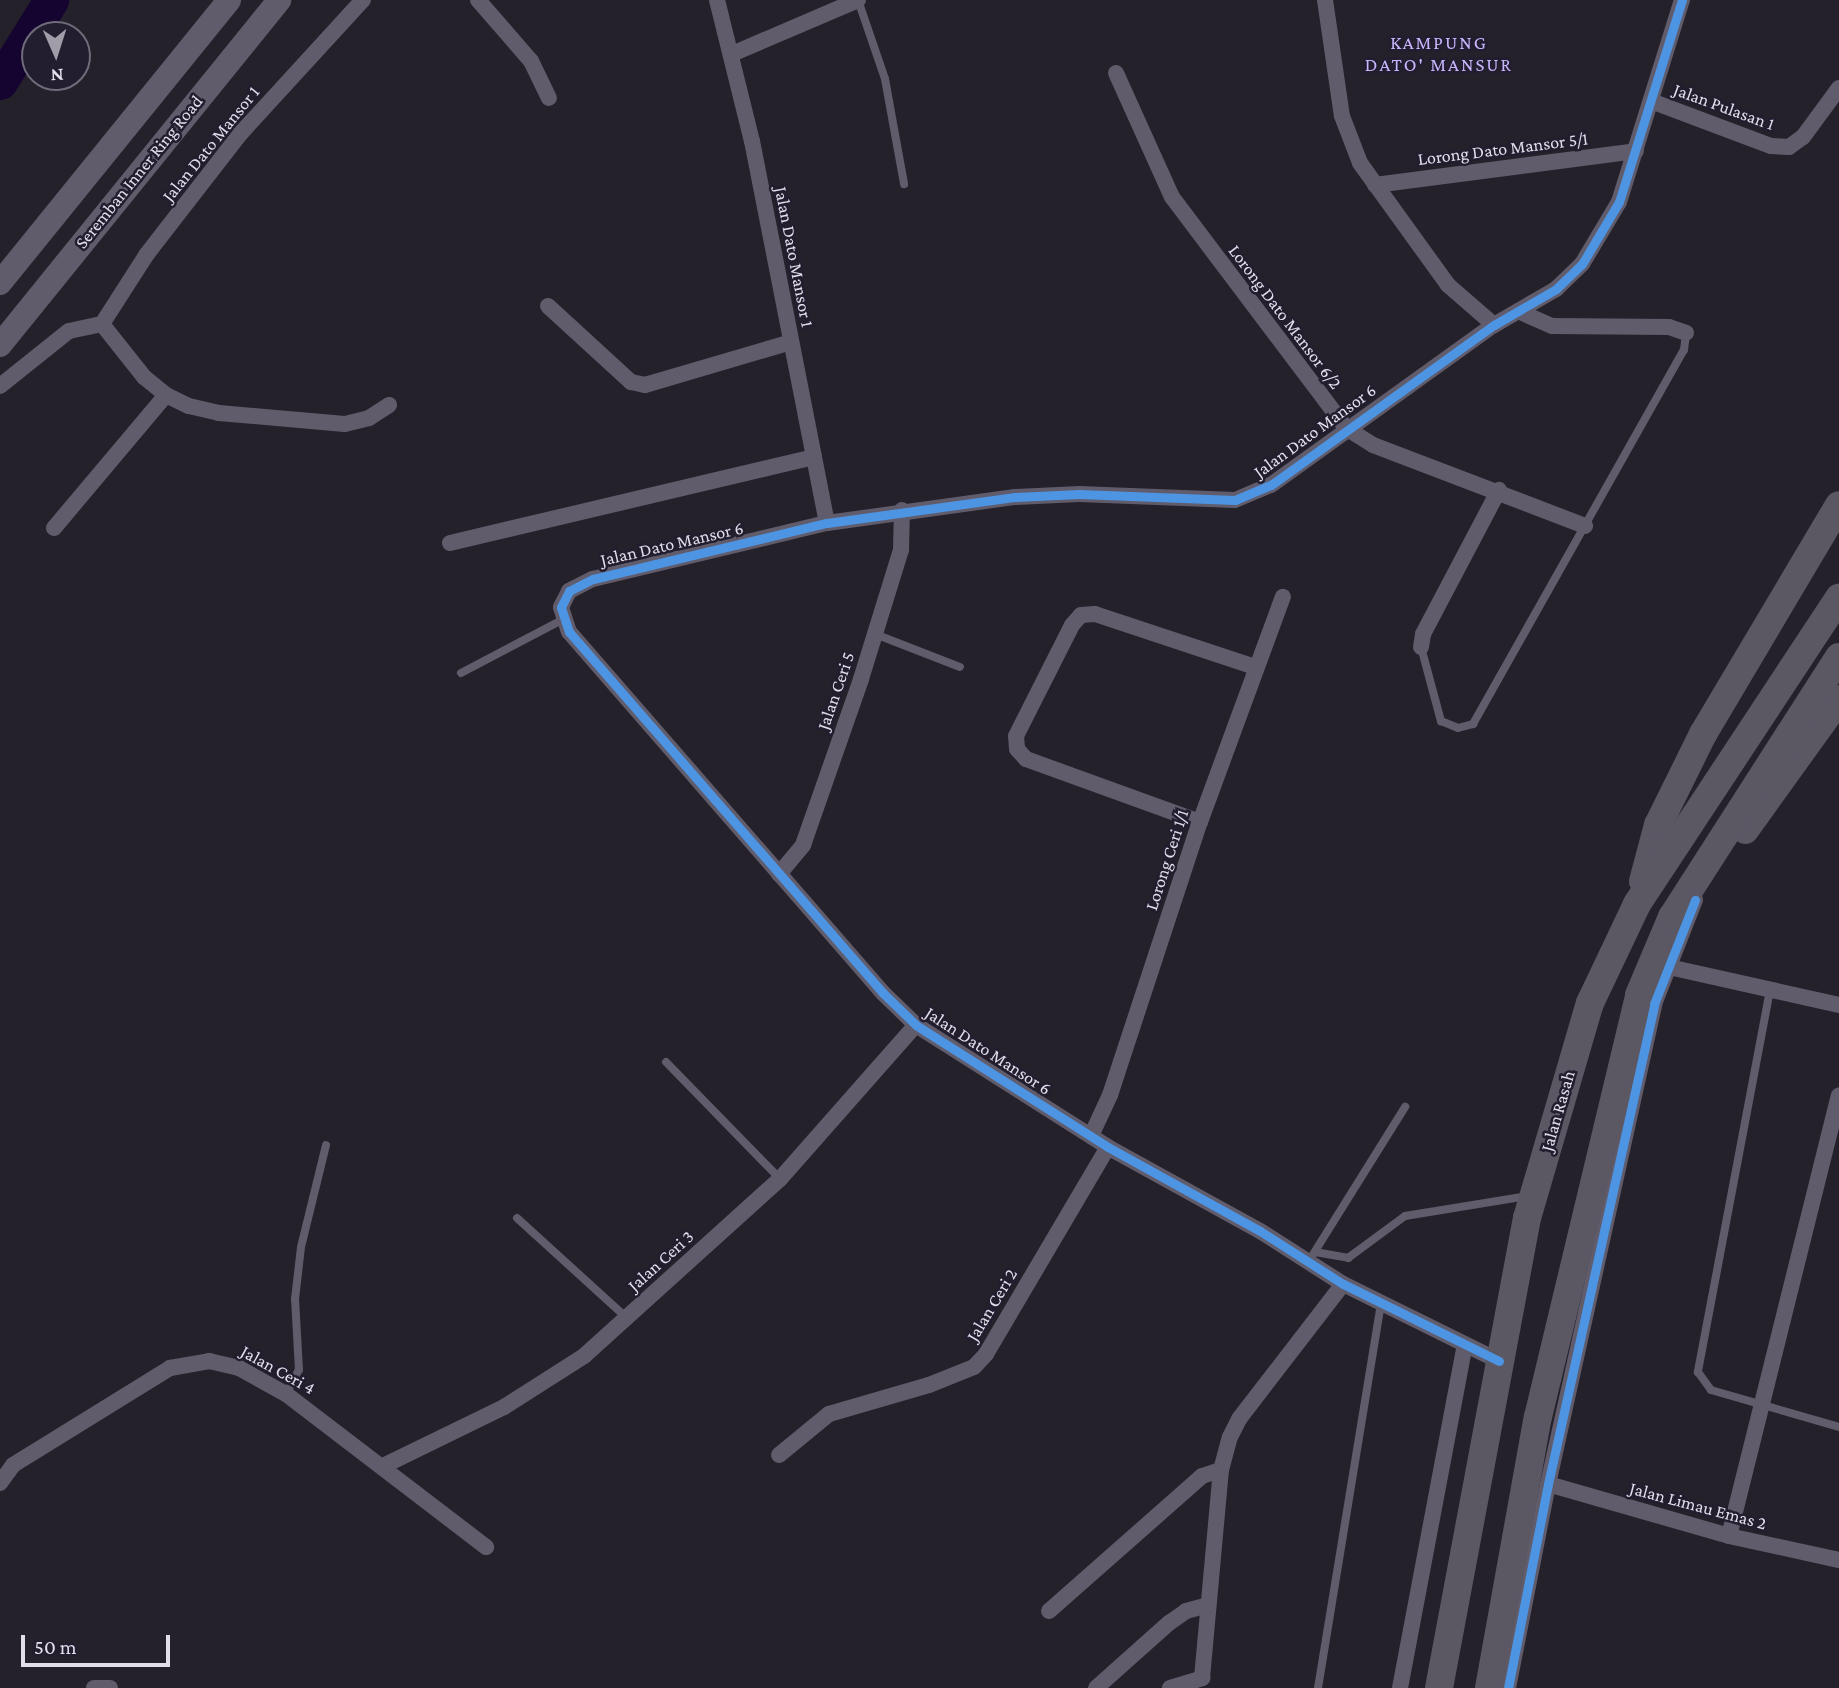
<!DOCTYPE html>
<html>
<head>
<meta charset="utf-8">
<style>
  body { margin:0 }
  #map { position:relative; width:1839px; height:1688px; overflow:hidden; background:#24212b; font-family:"Crimson Pro",serif }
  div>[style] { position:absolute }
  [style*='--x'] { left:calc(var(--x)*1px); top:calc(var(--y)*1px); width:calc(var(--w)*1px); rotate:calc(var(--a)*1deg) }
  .river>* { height:35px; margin:-17.5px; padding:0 17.5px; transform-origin:17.5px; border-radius:17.5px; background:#160430 }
  .lane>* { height:8px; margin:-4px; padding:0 4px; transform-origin:4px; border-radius:4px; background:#605c6c }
  .street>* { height:16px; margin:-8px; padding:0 8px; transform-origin:8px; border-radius:8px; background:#605c6c }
  .primary>* { height:24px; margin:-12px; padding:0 12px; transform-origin:12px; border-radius:12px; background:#605c6c }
  .highway>* { height:28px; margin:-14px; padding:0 14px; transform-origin:14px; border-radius:14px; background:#5b5864 }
  .cycleway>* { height:9px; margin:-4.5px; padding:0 4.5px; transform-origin:4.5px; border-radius:4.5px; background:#4d94e3 }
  span { translate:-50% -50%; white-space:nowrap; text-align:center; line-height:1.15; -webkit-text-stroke:5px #221d2f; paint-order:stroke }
  .street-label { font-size:18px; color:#e2dfeb }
  .neighbourhood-label { font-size:19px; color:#c9b5fc; letter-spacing:2px }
  .north { position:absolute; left:21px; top:21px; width:70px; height:70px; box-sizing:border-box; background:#221d2f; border:2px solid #6f6b7a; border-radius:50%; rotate:177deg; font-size:19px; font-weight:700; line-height:28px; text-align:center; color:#e2dfeb }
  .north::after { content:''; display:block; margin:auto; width:24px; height:32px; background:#a09ca8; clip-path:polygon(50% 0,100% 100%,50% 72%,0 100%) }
  .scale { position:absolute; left:21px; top:1635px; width:149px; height:32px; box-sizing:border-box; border:4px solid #e2dfeb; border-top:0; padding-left:9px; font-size:21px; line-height:24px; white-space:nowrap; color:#e2dfeb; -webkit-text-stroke:5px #221d2f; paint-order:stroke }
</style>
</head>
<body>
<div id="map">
  <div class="river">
    <div style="--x:0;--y:82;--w:97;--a:-58.1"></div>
  </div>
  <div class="lane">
    <div style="--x:858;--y:0;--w:83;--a:71.1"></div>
    <div style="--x:885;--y:79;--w:107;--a:79.7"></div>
    <div style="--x:875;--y:634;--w:91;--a:21.2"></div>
    <div style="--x:1421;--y:647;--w:77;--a:74.9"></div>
    <div style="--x:1441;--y:721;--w:18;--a:22"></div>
    <div style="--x:1458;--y:728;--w:16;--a:-15"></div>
    <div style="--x:1473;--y:724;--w:429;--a:-60.6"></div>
    <div style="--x:1684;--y:350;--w:17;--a:-83"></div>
    <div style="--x:461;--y:673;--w:114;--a:-27.7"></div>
    <div style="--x:1770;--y:990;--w:389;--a:100.7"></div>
    <div style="--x:1698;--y:1372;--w:22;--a:54"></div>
    <div style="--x:1711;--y:1390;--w:133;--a:16.1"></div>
    <div style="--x:666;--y:1062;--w:163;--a:45.7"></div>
    <div style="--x:517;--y:1218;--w:149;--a:42.3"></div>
    <div style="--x:1315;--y:1252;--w:34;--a:10"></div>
    <div style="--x:1348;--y:1258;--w:71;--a:-36.4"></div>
    <div style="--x:1405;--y:1216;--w:124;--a:-9.3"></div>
    <div style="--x:1312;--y:1256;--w:176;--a:-58"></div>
    <div style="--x:286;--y:1394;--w:27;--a:-62"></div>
    <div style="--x:299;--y:1370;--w:71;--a:-93.2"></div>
    <div style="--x:295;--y:1299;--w:52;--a:-83.4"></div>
    <div style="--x:301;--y:1247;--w:105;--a:-76.2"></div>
    <div style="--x:1318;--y:1688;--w:389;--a:-80.7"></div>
  </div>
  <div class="street">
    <div style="--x:478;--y:0;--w:81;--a:49"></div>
    <div style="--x:531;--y:61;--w:41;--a:64.1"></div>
    <div style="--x:717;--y:0;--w:145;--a:76.1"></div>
    <div style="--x:752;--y:141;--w:389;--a:78.9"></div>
    <div style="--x:1325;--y:0;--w:117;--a:81.7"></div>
    <div style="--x:1342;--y:116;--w:50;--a:69"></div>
    <div style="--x:1360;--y:163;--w:150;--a:54.2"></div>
    <div style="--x:1448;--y:285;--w:61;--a:41"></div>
    <div style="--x:732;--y:54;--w:137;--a:-23.2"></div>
    <div style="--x:1116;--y:73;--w:136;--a:65.7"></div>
    <div style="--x:1172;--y:197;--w:289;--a:53"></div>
    <div style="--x:1346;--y:428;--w:32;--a:32"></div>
    <div style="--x:1373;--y:445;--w:227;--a:20.9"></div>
    <div style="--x:1651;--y:101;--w:128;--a:20.6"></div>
    <div style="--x:1771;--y:146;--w:18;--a:3"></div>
    <div style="--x:1789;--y:147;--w:17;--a:-36"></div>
    <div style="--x:1803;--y:137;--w:61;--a:-53.7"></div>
    <div style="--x:1375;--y:185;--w:263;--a:-7.4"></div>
    <div style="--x:548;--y:306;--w:113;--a:42.5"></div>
    <div style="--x:631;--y:382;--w:14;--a:12"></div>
    <div style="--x:645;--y:385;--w:152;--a:-16.4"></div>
    <div style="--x:1518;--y:311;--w:37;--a:24"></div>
    <div style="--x:1552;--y:326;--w:117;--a:0.5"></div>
    <div style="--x:1669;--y:327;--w:18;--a:19"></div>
    <div style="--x:102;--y:324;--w:83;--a:-57.3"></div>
    <div style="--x:147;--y:254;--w:152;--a:-52.2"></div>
    <div style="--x:240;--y:134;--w:182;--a:-47.5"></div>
    <div style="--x:102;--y:324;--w:68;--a:51.6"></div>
    <div style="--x:144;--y:377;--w:28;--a:39"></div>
    <div style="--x:166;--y:395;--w:25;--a:26"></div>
    <div style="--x:189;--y:406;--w:31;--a:13"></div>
    <div style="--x:219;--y:413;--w:126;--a:5"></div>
    <div style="--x:345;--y:424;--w:25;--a:-14"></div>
    <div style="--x:369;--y:418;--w:24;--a:-33"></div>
    <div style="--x:0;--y:386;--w:88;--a:-38.6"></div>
    <div style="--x:69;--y:331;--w:34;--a:-12"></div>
    <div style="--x:54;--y:528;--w:174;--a:-49.9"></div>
    <div style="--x:450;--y:543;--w:374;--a:-13.3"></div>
    <div style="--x:1421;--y:647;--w:13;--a:-81"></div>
    <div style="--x:1423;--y:634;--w:163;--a:-62.2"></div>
    <div style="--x:1200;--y:822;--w:185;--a:-160.1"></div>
    <div style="--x:1026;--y:759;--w:13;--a:-132"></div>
    <div style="--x:1017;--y:749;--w:13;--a:-94"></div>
    <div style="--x:1016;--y:736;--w:124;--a:-63.2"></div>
    <div style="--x:1072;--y:625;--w:13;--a:-48"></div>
    <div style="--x:1081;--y:615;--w:14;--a:-4"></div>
    <div style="--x:1095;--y:614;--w:169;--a:18.3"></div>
    <div style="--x:779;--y:874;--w:38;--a:-50"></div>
    <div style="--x:803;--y:845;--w:176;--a:-70.7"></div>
    <div style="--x:861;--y:679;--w:135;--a:-72.8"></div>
    <div style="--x:901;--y:550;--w:40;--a:-88.6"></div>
    <div style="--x:1669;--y:967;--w:174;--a:12.6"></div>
    <div style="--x:1091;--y:1136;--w:45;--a:-65.1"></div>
    <div style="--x:1110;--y:1095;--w:287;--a:-71.8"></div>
    <div style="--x:1200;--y:822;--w:240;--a:-69.8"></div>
    <div style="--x:1499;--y:1361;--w:174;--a:-153.7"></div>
    <div style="--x:1343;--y:1284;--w:98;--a:-147.4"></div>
    <div style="--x:1260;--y:1231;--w:174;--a:-151.1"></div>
    <div style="--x:1108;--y:1147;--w:227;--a:-147.6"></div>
    <div style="--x:916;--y:1025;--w:46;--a:-135.9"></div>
    <div style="--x:883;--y:993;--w:478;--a:-131"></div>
    <div style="--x:569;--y:632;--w:26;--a:-108"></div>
    <div style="--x:561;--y:607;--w:18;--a:-63"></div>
    <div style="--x:569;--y:591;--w:27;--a:-27"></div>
    <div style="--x:593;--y:579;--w:241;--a:-13.5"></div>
    <div style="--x:827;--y:523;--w:190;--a:-7.9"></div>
    <div style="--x:1015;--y:497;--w:64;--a:-2.7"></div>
    <div style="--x:1079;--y:494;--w:156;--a:2.2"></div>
    <div style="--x:1235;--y:500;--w:39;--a:-23"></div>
    <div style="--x:1271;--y:485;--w:274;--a:-35.7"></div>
    <div style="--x:1494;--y:325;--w:72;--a:-30.1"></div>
    <div style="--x:1556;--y:289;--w:36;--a:-44"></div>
    <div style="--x:1582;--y:264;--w:72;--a:-59.2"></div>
    <div style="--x:1619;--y:202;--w:212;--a:-72.7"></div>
    <div style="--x:779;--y:1455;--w:65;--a:-39.4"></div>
    <div style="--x:829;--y:1414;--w:104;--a:-16.2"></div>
    <div style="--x:929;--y:1385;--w:48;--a:-21.8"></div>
    <div style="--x:974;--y:1367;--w:18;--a:-47"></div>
    <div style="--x:986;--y:1354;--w:240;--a:-59.5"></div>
    <div style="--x:383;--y:1466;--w:135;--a:-26"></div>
    <div style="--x:504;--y:1407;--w:95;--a:-32.5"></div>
    <div style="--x:584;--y:1356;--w:264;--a:-42.1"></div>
    <div style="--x:780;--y:1179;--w:205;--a:-48.6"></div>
    <div style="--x:0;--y:1483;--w:22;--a:-54"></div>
    <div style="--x:13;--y:1465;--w:185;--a:-31.7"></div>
    <div style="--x:170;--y:1368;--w:40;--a:-10"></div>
    <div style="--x:209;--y:1361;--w:31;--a:13"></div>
    <div style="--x:239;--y:1368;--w:54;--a:29"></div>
    <div style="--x:286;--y:1394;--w:252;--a:37.4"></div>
    <div style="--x:1548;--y:1484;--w:188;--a:16"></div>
    <div style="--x:1729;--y:1536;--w:113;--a:12.3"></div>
    <div style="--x:1729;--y:1536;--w:454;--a:-76"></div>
    <div style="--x:1049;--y:1611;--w:204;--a:-41.4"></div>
    <div style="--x:1202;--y:1476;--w:20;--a:-18"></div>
    <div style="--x:94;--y:1688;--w:16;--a:0"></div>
    <div style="--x:1096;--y:1688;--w:98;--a:-41.7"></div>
    <div style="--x:1169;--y:1623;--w:21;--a:-35"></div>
    <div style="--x:1186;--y:1611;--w:23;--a:-15"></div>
    <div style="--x:1170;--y:1688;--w:34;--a:-17"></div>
    <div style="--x:1202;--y:1678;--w:209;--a:-84.8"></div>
    <div style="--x:1221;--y:1470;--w:34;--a:-75"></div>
    <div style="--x:1230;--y:1437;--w:20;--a:-63"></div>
    <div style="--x:1239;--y:1419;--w:170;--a:-52.4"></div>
    <div style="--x:1400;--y:1688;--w:346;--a:-79.3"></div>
    <div style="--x:1508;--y:1688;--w:208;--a:-78.9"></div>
    <div style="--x:1548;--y:1484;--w:492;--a:-77.5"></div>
    <div style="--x:1654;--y:1004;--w:112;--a:-68.5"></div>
  </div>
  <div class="primary">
    <div style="--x:0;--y:283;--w:364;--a:-51"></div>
    <div style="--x:0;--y:345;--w:444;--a:-51"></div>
  </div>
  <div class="highway">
    <div style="--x:1745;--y:830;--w:161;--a:-54.3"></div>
    <div style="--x:1643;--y:881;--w:58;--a:-75"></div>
    <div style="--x:1658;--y:825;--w:102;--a:-63.7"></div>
    <div style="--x:1703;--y:734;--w:266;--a:-59.3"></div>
    <div style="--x:1439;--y:1688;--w:478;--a:-79.4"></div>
    <div style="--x:1527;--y:1218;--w:224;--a:-73.7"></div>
    <div style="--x:1590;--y:1003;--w:110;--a:-64.6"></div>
    <div style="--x:1637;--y:904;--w:367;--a:-56.6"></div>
    <div style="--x:1489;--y:1688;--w:275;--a:-79.8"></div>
    <div style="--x:1538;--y:1417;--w:434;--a:-76.5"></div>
    <div style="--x:1639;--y:995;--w:85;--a:-67.1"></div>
    <div style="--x:1672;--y:917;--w:309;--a:-57.3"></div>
  </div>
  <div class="cycleway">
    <div style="--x:1499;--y:1361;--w:174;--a:-153.7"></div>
    <div style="--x:1343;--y:1284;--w:98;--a:-147.4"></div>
    <div style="--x:1260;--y:1231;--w:174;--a:-151.1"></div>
    <div style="--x:1108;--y:1147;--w:227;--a:-147.6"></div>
    <div style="--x:916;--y:1025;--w:46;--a:-135.9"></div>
    <div style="--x:883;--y:993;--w:478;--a:-131"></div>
    <div style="--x:569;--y:632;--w:26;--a:-108"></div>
    <div style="--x:561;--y:607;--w:18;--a:-63"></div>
    <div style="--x:569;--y:591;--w:27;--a:-27"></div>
    <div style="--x:593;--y:579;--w:241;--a:-13.5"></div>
    <div style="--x:827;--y:523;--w:190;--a:-7.9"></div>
    <div style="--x:1015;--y:497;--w:64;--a:-2.7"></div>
    <div style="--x:1079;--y:494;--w:156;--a:2.2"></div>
    <div style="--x:1235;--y:500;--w:39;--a:-23"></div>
    <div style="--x:1271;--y:485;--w:274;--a:-35.7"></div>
    <div style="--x:1494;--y:325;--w:72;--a:-30.1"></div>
    <div style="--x:1556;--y:289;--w:36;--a:-44"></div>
    <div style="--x:1582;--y:264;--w:72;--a:-59.2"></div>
    <div style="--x:1619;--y:202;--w:212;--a:-72.7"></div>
    <div style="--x:1508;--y:1688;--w:208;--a:-78.9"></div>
    <div style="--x:1548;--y:1484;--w:492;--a:-77.5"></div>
    <div style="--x:1654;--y:1004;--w:112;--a:-68.5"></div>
  </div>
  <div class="street-label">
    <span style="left:1724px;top:107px;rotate:20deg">Jalan Pulasan 1</span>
    <span style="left:211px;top:144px;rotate:-51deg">Jalan Dato Mansor 1</span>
    <span style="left:1503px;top:149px;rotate:-7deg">Lorong Dato Mansor 5/1</span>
    <span style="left:139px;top:172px;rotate:-51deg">Seremban Inner Ring Road</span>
    <span style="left:794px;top:257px;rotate:79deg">Jalan Dato Mansor 1</span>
    <span style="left:1285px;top:317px;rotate:53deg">Lorong Dato Mansor 6/2</span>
    <span style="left:1315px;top:431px;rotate:-36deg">Jalan Dato Mansor 6</span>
    <span style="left:672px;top:544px;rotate:-13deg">Jalan Dato Mansor 6</span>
    <span style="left:836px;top:691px;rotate:-71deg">Jalan Ceri 5</span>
    <span style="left:1167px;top:860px;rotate:-72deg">Lorong Ceri 1/1</span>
    <span style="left:988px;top:1051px;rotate:33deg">Jalan Dato Mansor 6</span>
    <span style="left:1558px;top:1111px;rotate:-74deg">Jalan Rasah</span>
    <span style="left:661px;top:1261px;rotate:-42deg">Jalan Ceri 3</span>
    <span style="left:992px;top:1305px;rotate:-59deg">Jalan Ceri 2</span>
    <span style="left:278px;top:1370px;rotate:29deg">Jalan Ceri 4</span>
    <span style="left:1698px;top:1506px;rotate:15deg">Jalan Limau Emas 2</span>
  </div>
  <div class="neighbourhood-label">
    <span style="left:1439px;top:54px">KAMPUNG<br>DATO' MANSUR</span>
  </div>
  <div class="north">N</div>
  <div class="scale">50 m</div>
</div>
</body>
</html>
